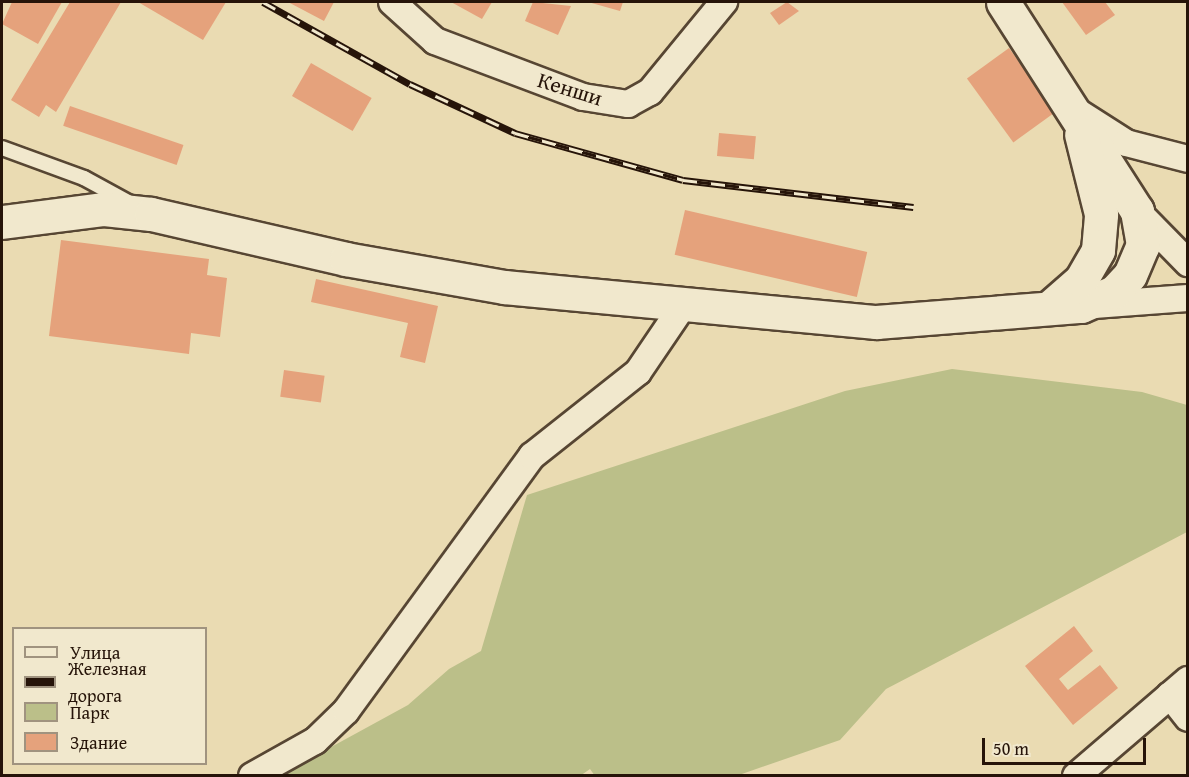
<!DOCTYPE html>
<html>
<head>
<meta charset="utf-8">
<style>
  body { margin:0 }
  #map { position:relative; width:1189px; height:777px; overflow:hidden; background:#eadbb2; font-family:"Gentium Book Plus",serif }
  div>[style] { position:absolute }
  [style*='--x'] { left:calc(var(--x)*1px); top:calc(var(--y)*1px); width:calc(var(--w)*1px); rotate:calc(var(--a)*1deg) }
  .green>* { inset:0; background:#bbbf89 }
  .building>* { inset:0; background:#e5a27c; transform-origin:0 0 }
  .roads { filter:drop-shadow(2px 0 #574633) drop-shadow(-2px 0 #574633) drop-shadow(0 2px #574633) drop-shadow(0 -2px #574633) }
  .lane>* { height:14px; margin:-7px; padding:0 7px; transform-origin:7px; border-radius:7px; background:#f1e8cd }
  .street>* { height:26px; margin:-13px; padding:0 13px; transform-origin:13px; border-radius:13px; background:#f1e8cd }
  .secondary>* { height:33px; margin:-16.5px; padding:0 16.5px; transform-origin:16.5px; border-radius:16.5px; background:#f1e8cd }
  .rail>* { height:7px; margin-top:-3.5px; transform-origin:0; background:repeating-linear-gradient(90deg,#f1e8cd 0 14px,#261409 0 28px); box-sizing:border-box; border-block:2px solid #261409 }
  span { translate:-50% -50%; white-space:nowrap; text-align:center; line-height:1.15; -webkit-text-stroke:4.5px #f1e8cd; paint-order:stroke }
  .street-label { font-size:22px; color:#261409 }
  .frame { position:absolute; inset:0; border:3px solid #261409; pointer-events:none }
  .legend { position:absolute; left:12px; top:627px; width:195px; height:138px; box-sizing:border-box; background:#f1e8cd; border:2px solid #a0937f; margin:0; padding:8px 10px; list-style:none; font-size:18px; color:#261409 }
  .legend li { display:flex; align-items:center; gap:12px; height:30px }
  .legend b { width:30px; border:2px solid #a0937f }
  .scale { position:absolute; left:982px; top:738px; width:164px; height:27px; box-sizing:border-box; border:3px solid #261409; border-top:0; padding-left:8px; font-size:18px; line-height:21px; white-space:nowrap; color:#261409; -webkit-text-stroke:4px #f1e8cd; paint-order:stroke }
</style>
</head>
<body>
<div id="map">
  <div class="green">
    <div style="clip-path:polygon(952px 369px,1142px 392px,1187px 405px,1187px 532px,886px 689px,840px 740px,739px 775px,595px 776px,590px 769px,580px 776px,280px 775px,408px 705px,449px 669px,481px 651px,527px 495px,845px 391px)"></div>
  </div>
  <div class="building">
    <div style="clip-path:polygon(12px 2px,62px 2px,38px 44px,2px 24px)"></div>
    <div style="clip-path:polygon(70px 2px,121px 2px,56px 112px,46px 105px,39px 117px,11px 100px)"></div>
    <div style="clip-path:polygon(138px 2px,226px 2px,203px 40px)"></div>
    <div style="clip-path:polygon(288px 2px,334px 2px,324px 21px)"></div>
    <div style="clip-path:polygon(451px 2px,492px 2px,482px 19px)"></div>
    <div style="clip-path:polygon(533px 2px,571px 6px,558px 35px,525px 21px)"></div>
    <div style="clip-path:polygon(588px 2px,623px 2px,620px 11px)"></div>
    <div style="clip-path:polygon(787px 2px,799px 11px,779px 25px,770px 13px)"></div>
    <div style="clip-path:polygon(1062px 2px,1105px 2px,1115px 15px,1086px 35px)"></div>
    <div style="left:1009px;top:48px;width:79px;height:52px;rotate:54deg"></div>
    <div style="left:311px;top:63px;width:70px;height:38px;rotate:30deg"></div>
    <div style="left:70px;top:106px;width:120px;height:21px;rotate:19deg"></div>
    <div style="left:719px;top:133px;width:37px;height:23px;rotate:5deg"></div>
    <div style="left:685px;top:210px;width:187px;height:46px;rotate:13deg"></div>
    <div style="clip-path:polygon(61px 240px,209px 259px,207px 275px,227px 278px,220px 337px,191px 333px,189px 354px,49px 336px)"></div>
    <div style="clip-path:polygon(316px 279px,438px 306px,425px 363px,400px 357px,408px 323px,311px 302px)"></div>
    <div style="left:284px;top:370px;width:41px;height:27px;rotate:8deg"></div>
    <div style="clip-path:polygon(1074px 626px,1093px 651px,1059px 679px,1068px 690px,1100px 665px,1118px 688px,1073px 725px,1025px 666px)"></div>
  </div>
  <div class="roads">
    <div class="lane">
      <div style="--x:2;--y:148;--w:87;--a:20.1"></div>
      <div style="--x:84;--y:178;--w:50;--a:28.6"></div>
    </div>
    <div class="street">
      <div style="--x:392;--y:2;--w:58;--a:42.2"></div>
      <div style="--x:435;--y:41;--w:158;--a:20.7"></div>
      <div style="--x:583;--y:97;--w:46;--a:8.8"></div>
      <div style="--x:628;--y:104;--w:25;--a:-29"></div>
      <div style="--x:650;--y:92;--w:117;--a:-50.6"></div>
      <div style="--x:1076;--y:111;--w:59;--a:32.6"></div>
      <div style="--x:1126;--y:143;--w:64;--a:14.5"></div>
      <div style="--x:1137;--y:211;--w:73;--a:45.6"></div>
      <div style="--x:1094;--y:305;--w:94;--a:-4.3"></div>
      <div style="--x:1170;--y:695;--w:29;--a:52"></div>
      <div style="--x:252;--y:776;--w:72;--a:-29.1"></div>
      <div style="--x:315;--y:741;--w:43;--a:-44.1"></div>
      <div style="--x:346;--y:711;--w:316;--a:-53.9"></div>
      <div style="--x:532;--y:456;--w:135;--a:-38.4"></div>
      <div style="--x:638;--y:372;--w:82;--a:-55.9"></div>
      <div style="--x:1076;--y:776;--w:148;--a:-40.6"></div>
    </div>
    <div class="secondary">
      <div style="--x:2;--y:222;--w:103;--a:-7.3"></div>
      <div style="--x:104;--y:209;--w:47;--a:6.1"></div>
      <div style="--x:151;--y:214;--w:200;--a:13"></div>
      <div style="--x:346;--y:259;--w:160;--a:10"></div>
      <div style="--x:504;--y:287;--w:374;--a:5.4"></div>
      <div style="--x:876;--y:322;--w:206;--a:-4.5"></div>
      <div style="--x:1081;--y:306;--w:36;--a:-23"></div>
      <div style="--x:1114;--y:292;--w:23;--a:-47"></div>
      <div style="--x:1130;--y:275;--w:33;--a:-67"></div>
      <div style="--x:1143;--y:245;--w:35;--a:-100"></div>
      <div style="--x:1137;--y:211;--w:248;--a:-122.7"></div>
      <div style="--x:1049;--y:308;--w:43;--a:-41.2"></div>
      <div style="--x:1081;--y:280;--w:34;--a:-60"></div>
      <div style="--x:1098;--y:250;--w:36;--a:-85"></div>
      <div style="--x:1101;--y:214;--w:82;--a:-104"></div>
    </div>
  </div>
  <div class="rail">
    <div style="--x:263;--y:2;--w:168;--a:29.2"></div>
    <div style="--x:410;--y:84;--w:116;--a:25"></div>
    <div style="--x:515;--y:133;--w:174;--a:15.6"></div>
    <div style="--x:683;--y:180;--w:232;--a:6.7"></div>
  </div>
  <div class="street-label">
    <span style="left:570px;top:89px;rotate:17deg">Кенши</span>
  </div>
  <div class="frame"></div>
  <ul class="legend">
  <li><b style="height:8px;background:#f1e8cd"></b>Улица</li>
  <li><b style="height:8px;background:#261409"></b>Железная дорога</li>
  <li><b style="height:16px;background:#bbbf89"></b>Парк</li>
  <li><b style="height:16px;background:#e5a27c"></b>Здание</li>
  </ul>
  <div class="scale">50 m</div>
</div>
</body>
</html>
